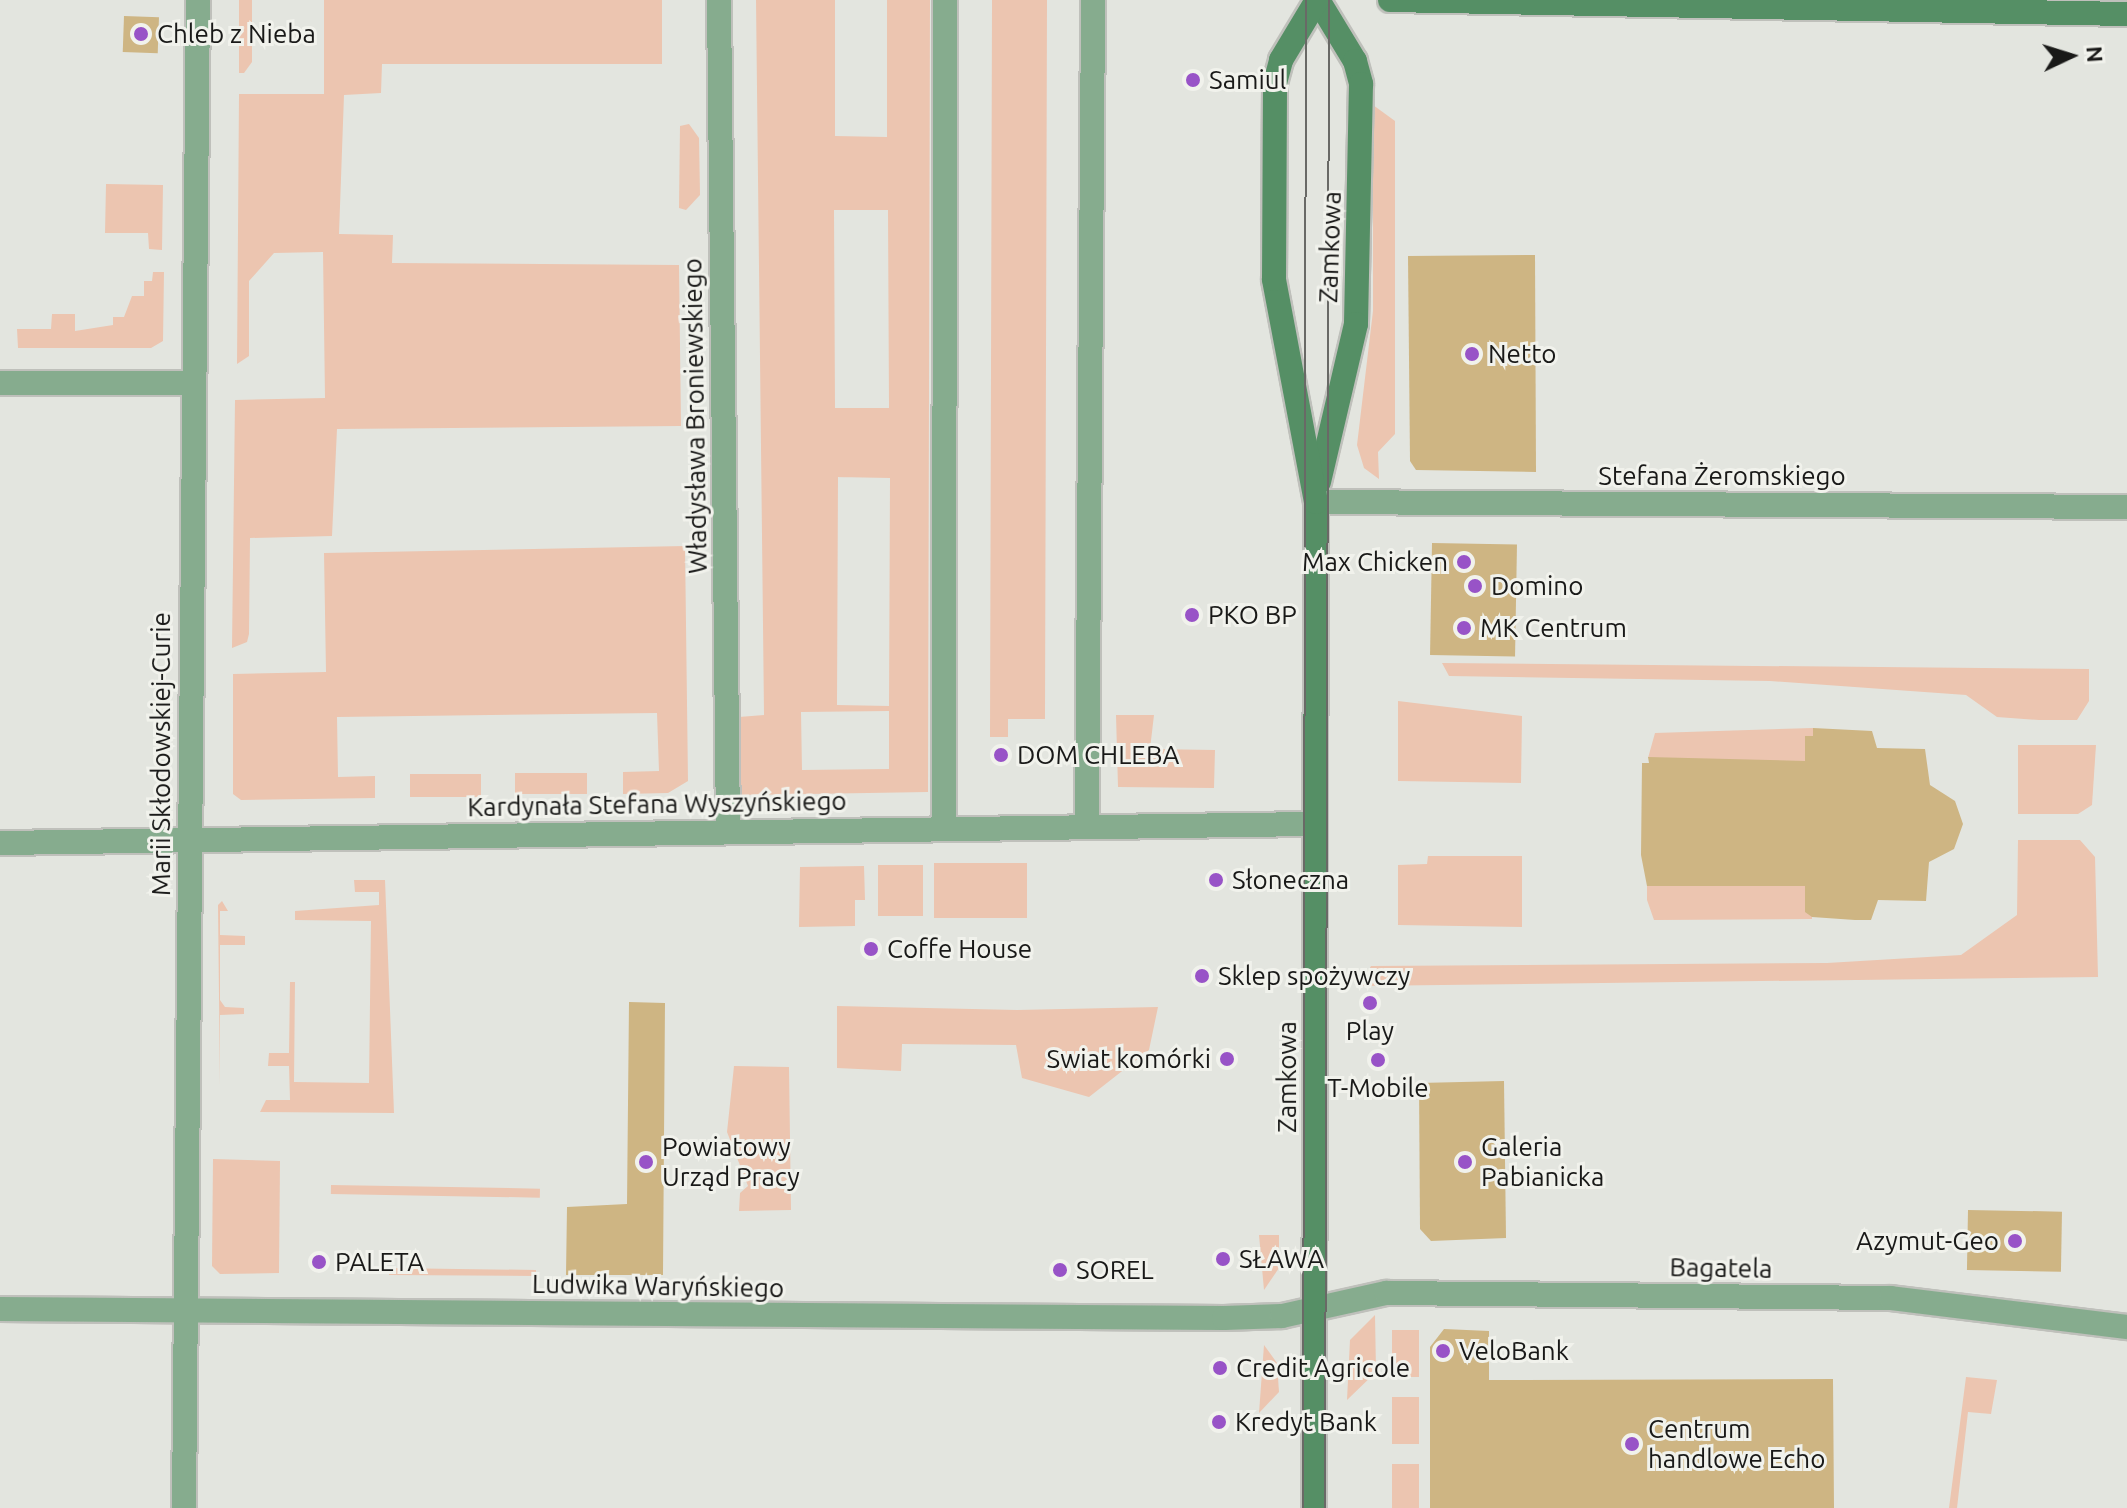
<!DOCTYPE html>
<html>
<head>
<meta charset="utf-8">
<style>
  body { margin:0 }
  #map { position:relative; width:2127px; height:1508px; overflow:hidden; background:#e3e5df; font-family:Ubuntu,sans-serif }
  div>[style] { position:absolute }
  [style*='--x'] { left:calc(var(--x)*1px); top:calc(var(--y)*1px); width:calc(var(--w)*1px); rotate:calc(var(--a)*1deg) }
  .green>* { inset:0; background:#ecc5b0; transform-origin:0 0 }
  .building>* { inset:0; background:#ceb583; transform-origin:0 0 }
  .roads { filter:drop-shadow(2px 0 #bfc0bb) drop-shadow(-2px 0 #bfc0bb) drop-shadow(0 2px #bfc0bb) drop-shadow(0 -2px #bfc0bb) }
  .street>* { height:24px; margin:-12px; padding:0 12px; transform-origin:12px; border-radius:12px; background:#86ac8e }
  .secondary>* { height:24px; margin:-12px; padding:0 12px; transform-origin:12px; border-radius:12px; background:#558f65 }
  .tram>* { height:2px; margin:-1px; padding:0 1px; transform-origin:1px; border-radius:1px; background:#696966 }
  .dots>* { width:22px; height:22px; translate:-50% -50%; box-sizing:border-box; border:4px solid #f1f2ec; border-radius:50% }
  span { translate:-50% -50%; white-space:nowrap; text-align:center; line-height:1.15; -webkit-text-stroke:6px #f1f2ec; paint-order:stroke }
  .poi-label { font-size:26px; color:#191918 }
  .left { translate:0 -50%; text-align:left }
  .right { translate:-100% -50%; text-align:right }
  .street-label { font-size:26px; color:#191918 }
  .north { position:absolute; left:2031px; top:16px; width:80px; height:80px; -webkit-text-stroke:6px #f1f2ec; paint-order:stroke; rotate:86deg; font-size:22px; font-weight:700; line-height:32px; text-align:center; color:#191918 }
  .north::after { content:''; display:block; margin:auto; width:28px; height:36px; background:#191918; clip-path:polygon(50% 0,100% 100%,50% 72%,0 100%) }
</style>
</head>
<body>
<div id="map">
  <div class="green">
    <div style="clip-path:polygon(239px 0,252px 0,252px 62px,244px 73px,239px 73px)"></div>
    <div style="clip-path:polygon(324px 0,662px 0,662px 64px,382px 64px,381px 93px,344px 95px,339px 234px,393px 235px,392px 263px,679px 265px,681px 426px,337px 429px,332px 536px,250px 538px,249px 634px,247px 642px,232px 648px,235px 400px,325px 398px,323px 252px,274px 253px,249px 281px,249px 356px,237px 364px,239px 94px,324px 94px)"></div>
    <div style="clip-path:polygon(evenodd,756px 0,835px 0,835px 136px,887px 137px,887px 0,930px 0,928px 792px,739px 795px,739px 717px,764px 715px,756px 0,834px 210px,888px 210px,889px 408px,835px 408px,834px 210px,756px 0,838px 477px,890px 478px,889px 706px,837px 705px,838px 477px,756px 0,889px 711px,889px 769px,802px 770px,801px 712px,889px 711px)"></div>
    <div style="clip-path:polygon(992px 0,1047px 0,1045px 719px,1008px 719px,1008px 737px,990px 737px)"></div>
    <div style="clip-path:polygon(1373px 105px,1395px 121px,1395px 434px,1378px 452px,1379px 479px,1364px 468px,1357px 445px,1373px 311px)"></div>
    <div style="clip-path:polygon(689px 124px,699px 138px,700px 195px,686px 210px,679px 208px,680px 126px)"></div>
    <div style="clip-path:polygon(106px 184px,163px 185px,162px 250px,149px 249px,148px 233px,105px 233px)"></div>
    <div style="clip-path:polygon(153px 272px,164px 272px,163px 341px,151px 348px,18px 348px,17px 329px,51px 329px,52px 314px,75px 314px,75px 331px,113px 325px,113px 317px,124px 317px,132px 296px,144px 296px,144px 281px,152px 281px)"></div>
    <div style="clip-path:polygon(685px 546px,688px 781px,668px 793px,623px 794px,623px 772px,659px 771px,657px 713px,337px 717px,338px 777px,375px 776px,375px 798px,241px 800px,233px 794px,233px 674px,326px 672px,324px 553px)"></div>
    <div style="clip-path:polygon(1442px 663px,2089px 669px,2089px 701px,2077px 720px,2039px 720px,1997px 717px,1966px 695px,1770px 681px,1449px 676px)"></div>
    <div style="clip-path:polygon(1398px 701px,1522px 716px,1521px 783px,1398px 781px)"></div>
    <div style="clip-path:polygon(1116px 715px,1154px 715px,1150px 749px,1215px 750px,1214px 788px,1118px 787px)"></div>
    <div style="clip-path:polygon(1813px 728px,1813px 736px,1805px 736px,1812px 765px,1648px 758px,1655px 733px)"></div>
    <div style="clip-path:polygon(2018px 745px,2096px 745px,2092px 805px,2078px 814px,2018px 814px)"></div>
    <div style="left:515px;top:773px;width:72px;height:21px"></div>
    <div style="left:410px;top:774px;width:71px;height:23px"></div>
    <div style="clip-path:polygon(2018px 840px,2080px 840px,2095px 857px,2098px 977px,1359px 986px,1371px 966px,1827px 963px,1961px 955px,2017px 915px)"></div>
    <div style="clip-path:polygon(1428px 856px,1522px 856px,1522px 927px,1398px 925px,1398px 865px,1427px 864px)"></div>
    <div style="left:934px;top:863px;width:93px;height:55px"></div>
    <div style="left:878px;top:865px;width:45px;height:51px"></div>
    <div style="clip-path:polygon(864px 866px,865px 900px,855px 900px,855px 926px,799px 927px,800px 867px)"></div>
    <div style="clip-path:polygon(1812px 879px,1812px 919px,1654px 920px,1647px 900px,1647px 886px,1792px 885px)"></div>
    <div style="clip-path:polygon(354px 880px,385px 880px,394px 1113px,260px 1112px,266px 1100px,290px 1100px,289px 1066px,268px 1066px,269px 1053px,289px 1053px,290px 982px,295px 982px,294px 1082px,369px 1083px,371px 921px,295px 920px,295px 911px,379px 905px,379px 892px,355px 892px)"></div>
    <div style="clip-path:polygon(222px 901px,228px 911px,220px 911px,220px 935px,245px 936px,245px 945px,220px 945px,220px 1000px,225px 1007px,244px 1008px,244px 1014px,220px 1015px,220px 1086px,218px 905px)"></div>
    <div style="clip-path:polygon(837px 1006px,1017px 1010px,1158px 1007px,1149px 1050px,1089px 1097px,1022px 1078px,1016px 1045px,902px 1044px,901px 1071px,837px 1068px)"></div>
    <div style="clip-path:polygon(734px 1066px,789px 1067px,791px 1210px,739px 1211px,740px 1193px,748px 1186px,727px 1132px)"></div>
    <div style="clip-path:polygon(213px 1159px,280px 1161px,279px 1273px,220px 1274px,212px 1266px)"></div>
    <div style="left:331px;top:1185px;width:209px;height:9px;rotate:1deg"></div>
    <div style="clip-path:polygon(1259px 1235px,1279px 1235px,1279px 1268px,1264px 1290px)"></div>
    <div style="clip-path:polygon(389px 1268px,536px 1270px,536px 1276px,389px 1275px)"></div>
    <div style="clip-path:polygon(1375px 1315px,1376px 1372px,1347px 1400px,1350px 1340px)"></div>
    <div style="left:1392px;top:1330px;width:27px;height:47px"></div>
    <div style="clip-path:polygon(1264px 1345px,1277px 1363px,1279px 1392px,1259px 1413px)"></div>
    <div style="clip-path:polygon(1966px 1377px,1997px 1380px,1991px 1414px,1968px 1412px,1957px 1508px,1949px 1508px)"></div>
    <div style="left:1392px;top:1397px;width:27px;height:47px"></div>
    <div style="left:1392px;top:1464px;width:27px;height:44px"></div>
  </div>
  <div class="building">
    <div style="left:124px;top:16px;width:35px;height:36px;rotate:2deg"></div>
    <div style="clip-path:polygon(1535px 255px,1536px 472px,1416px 470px,1410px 461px,1408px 256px)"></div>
    <div style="left:1432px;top:543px;width:85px;height:112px;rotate:1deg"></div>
    <div style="clip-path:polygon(1813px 728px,1872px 731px,1877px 748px,1925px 749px,1930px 785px,1955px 801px,1963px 824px,1954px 849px,1929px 862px,1926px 901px,1878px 900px,1871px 920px,1855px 920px,1812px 917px,1805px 912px,1805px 886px,1647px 886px,1641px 855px,1642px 763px,1649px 763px,1648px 757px,1805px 761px,1805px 736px,1813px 736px)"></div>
    <div style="clip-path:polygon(629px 1002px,665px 1003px,663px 1275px,566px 1275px,567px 1207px,627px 1204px)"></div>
    <div style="clip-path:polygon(1504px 1081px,1506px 1238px,1431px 1241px,1420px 1229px,1419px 1083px)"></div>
    <div style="left:1968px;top:1210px;width:94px;height:60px;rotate:1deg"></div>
    <div style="clip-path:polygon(1444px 1329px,1489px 1331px,1489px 1380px,1833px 1379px,1834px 1508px,1430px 1508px,1430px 1347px)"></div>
  </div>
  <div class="roads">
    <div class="street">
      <div style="--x:719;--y:0;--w:831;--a:89.38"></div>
      <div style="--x:0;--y:383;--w:193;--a:0"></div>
      <div style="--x:1316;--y:502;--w:811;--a:0.35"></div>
      <div style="--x:1087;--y:826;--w:826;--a:-89.58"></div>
      <div style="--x:944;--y:828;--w:828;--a:-89.93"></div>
      <div style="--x:0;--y:843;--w:1315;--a:-0.83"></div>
      <div style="--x:0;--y:1309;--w:1224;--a:0.42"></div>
      <div style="--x:1224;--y:1318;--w:58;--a:-2"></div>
      <div style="--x:1282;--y:1316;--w:107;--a:-12.5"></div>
      <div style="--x:1386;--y:1293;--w:505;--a:0.57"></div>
      <div style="--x:1891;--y:1298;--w:238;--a:7"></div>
      <div style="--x:184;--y:1508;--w:1508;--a:-89.47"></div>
    </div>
    <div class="secondary">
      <div style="--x:1318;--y:0;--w:71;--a:58.8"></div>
      <div style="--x:1355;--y:61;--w:24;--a:75"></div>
      <div style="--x:1361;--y:84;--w:240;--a:91.2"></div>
      <div style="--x:1356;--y:324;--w:162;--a:103.2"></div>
      <div style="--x:1390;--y:0;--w:737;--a:1.09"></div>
      <div style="--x:1314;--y:1508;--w:1006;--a:-89.89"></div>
      <div style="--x:1316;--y:502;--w:227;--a:-100.7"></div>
      <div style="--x:1274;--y:279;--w:196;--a:-89.7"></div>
      <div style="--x:1275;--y:83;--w:24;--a:-75"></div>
      <div style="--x:1281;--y:60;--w:70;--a:-59"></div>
    </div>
  </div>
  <div class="tram">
    <div style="--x:1303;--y:1508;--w:1508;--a:-89.89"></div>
    <div style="--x:1325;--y:1508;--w:1508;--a:-89.85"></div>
  </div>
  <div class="dots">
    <div style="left:141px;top:34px;background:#9853c7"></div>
    <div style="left:1193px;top:80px;background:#9853c7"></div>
    <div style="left:1472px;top:354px;background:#9853c7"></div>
    <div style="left:1464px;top:562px;background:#9853c7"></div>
    <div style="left:1475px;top:586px;background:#9853c7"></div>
    <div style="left:1192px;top:615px;background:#9853c7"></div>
    <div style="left:1464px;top:628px;background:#9853c7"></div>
    <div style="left:1001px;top:755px;background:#9853c7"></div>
    <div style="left:1216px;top:880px;background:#9853c7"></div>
    <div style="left:871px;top:949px;background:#9853c7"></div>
    <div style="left:1202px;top:976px;background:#9853c7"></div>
    <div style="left:1370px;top:1003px;background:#9853c7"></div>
    <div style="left:1227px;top:1059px;background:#9853c7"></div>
    <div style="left:1378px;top:1060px;background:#9853c7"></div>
    <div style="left:646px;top:1162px;background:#9853c7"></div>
    <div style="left:1465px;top:1162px;background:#9853c7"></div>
    <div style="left:2015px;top:1241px;background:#9853c7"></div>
    <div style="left:1223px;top:1259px;background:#9853c7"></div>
    <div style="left:319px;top:1262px;background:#9853c7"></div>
    <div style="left:1060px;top:1270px;background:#9853c7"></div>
    <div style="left:1443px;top:1351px;background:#9853c7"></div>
    <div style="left:1220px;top:1368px;background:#9853c7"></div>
    <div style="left:1219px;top:1422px;background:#9853c7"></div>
    <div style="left:1632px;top:1444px;background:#9853c7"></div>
  </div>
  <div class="poi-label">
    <span class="left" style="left:157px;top:34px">Chleb z Nieba</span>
    <span class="left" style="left:1209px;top:80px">Samiul</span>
    <span class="left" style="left:1488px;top:354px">Netto</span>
    <span class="right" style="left:1448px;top:562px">Max Chicken</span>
    <span class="left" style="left:1491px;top:586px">Domino</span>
    <span class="left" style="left:1208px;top:615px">PKO BP</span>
    <span class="left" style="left:1480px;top:628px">MK Centrum</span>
    <span class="left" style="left:1017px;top:755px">DOM CHLEBA</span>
    <span class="left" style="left:1232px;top:880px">Słoneczna</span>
    <span class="left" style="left:887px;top:949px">Coffe House</span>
    <span class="left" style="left:1218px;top:976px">Sklep spożywczy</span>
    <span style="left:1370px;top:1031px">Play</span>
    <span class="right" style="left:1211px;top:1059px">Swiat komórki</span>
    <span style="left:1378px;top:1088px">T-Mobile</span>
    <span class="left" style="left:662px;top:1162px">Powiatowy<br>Urząd Pracy</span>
    <span class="left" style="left:1481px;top:1162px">Galeria<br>Pabianicka</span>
    <span class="right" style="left:1999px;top:1241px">Azymut-Geo</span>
    <span class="left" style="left:1239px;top:1259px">SŁAWA</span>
    <span class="left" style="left:335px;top:1262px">PALETA</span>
    <span class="left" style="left:1076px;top:1270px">SOREL</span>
    <span class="left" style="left:1459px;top:1351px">VeloBank</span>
    <span class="left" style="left:1236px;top:1368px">Credit Agricole</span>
    <span class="left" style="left:1235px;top:1422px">Kredyt Bank</span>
    <span class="left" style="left:1648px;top:1444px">Centrum<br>handlowe Echo</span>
  </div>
  <div class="street-label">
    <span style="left:1330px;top:247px;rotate:-88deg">Zamkowa</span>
    <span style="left:695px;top:416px;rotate:-91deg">Władysława Broniewskiego</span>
    <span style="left:1722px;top:476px">Stefana Żeromskiego</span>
    <span style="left:161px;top:754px;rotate:-90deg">Marii Skłodowskiej-Curie</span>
    <span style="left:657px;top:804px;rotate:-1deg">Kardynała Stefana Wyszyńskiego</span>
    <span style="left:1287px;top:1077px;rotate:-90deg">Zamkowa</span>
    <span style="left:1721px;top:1268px;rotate:1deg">Bagatela</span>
    <span style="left:658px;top:1286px;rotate:1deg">Ludwika Waryńskiego</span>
  </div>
  <div class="north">N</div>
</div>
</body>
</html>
